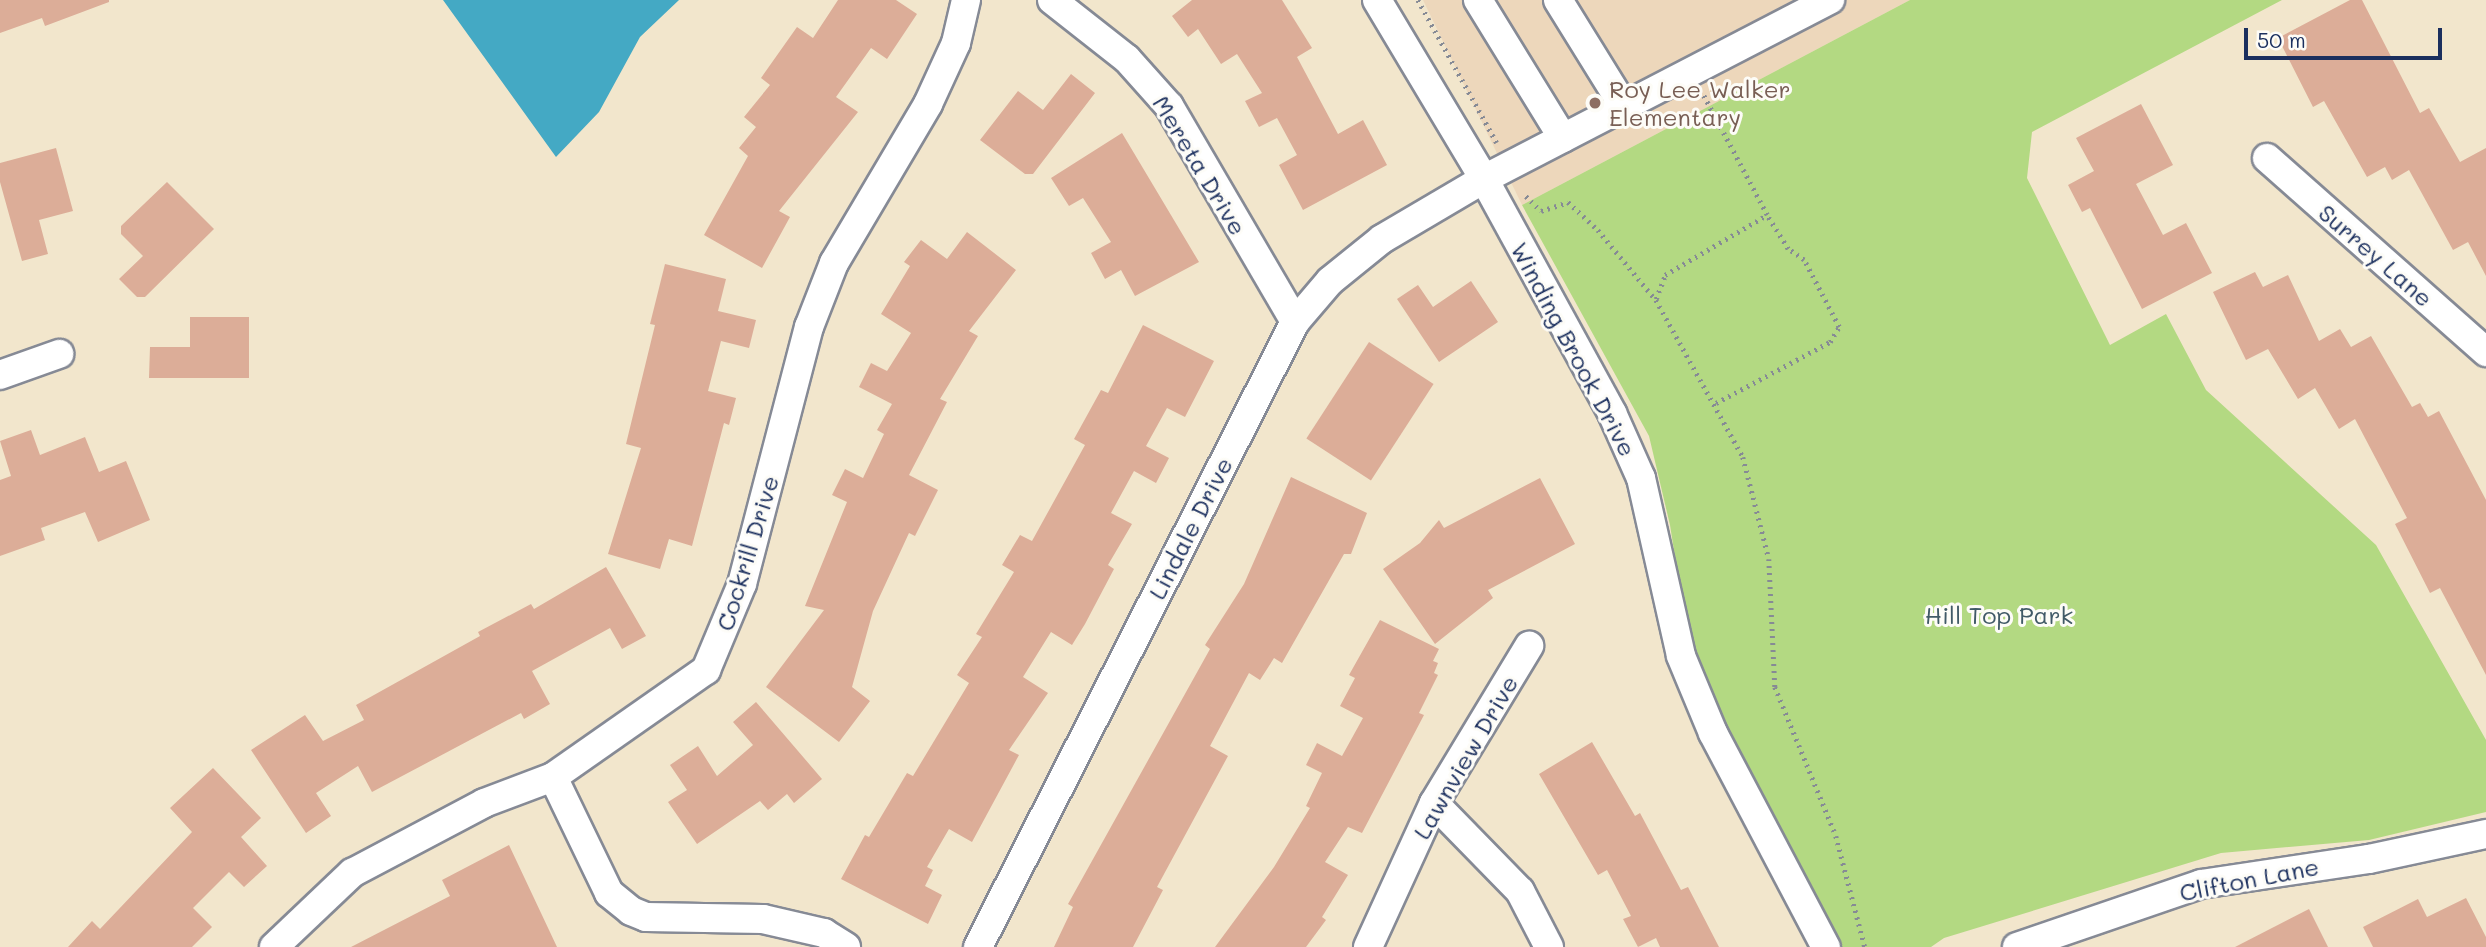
<!DOCTYPE html>
<html>
<head>
<meta charset="utf-8">
<style>
  body { margin:0 }
  #map { position:relative; width:2486px; height:947px; overflow:hidden; background:#f2e6cc; font-family:Mali,sans-serif }
  div>[style] { position:absolute }
  [style*='--x'] { left:calc(var(--x)*1px); top:calc(var(--y)*1px); width:calc(var(--w)*1px); rotate:calc(var(--a)*1deg) }
  .built>* { inset:0; background:#edd7bb }
  .green>* { inset:0; background:#b3d982 }
  .water>* { inset:0; background:#44a9c4 }
  .building>* { inset:0; background:#dcad98; transform-origin:0 0 }
  .path>* { height:4.5px; margin-top:-2.25px; transform-origin:0; background:repeating-linear-gradient(90deg,#868a95 0 2px,transparent 0 7px) }
  .roads { filter:drop-shadow(2px 0 #868a95) drop-shadow(-2px 0 #868a95) drop-shadow(0 2px #868a95) drop-shadow(0 -2px #868a95) }
  .minor>* { height:28px; margin:-14px; padding:0 14px; transform-origin:14px; border-radius:14px; background:#fff }
  .dots>* { width:19px; height:19px; translate:-50% -50%; box-sizing:border-box; border:4px solid #fdfcf7; border-radius:50% }
  span { translate:-50% -50%; white-space:nowrap; text-align:center; line-height:1.15; -webkit-text-stroke:6px #fdfcf7; paint-order:stroke }
  .education-label { font-size:24px; color:#785e54 }
  .left { translate:0 -50%; text-align:left }
  .street-label { font-size:24px; color:#1b2f5e }
  .park-label { font-size:24px; color:#415a67 }
  .scale { position:absolute; left:2244px; top:28px; width:198px; height:32px; box-sizing:border-box; border:4px solid #1b2f5e; border-top:0; padding-left:9px; font-size:21px; line-height:24px; white-space:nowrap; color:#1b2f5e; -webkit-text-stroke:5px #fdfcf7; paint-order:stroke }
</style>
</head>
<body>
<div id="map">
  <div class="built">
    <div style="clip-path:polygon(1423px 0,1910px 0,1522px 205px)"></div>
  </div>
  <div class="green">
    <div style="clip-path:polygon(1910px 0,2282px 0,2032px 132px,2027px 178px,2110px 345px,2166px 314px,2206px 390px,2376px 545px,2486px 740px,2486px 812px,2369px 840px,2221px 853px,1944px 938px,1931px 947px,1840px 947px,1706px 686px,1685px 621px,1670px 525px,1649px 436px,1522px 205px)"></div>
  </div>
  <div class="water">
    <div style="clip-path:polygon(443px 0,679px 0,640px 37px,599px 112px,556px 157px)"></div>
  </div>
  <div class="building">
    <div style="clip-path:polygon(0 0,109px 0,109px 2px,45px 26px,42px 18px,0 33px)"></div>
    <div style="clip-path:polygon(838px 0,896px 0,917px 14px,887px 59px,871px 48px,836px 97px,858px 112px,779px 211px,790px 217px,762px 268px,704px 235px,748px 156px,739px 148px,756px 127px,744px 117px,770px 85px,761px 78px,797px 27px,813px 38px)"></div>
    <div style="clip-path:polygon(1192px 0,1282px 0,1312px 48px,1297px 57px,1338px 134px,1363px 120px,1387px 165px,1303px 210px,1279px 165px,1297px 155px,1277px 118px,1259px 127px,1245px 101px,1262px 93px,1237px 54px,1221px 64px,1198px 29px,1188px 37px,1172px 16px)"></div>
    <div style="clip-path:polygon(2350px 0,2362px 0,2420px 113px,2429px 108px,2460px 162px,2486px 148px,2486px 276px,2468px 242px,2453px 250px,2409px 170px,2392px 180px,2385px 167px,2367px 177px,2324px 101px,2313px 107px,2278px 38px)"></div>
    <div style="clip-path:polygon(1071px 74px,1095px 93px,1033px 174px,1025px 174px,980px 140px,1018px 91px,1043px 110px)"></div>
    <div style="clip-path:polygon(2141px 104px,2173px 165px,2136px 184px,2163px 235px,2186px 223px,2212px 273px,2142px 309px,2090px 208px,2082px 212px,2068px 185px,2094px 171px,2076px 138px)"></div>
    <div style="clip-path:polygon(1122px 133px,1199px 262px,1135px 296px,1121px 270px,1105px 279px,1091px 253px,1111px 242px,1083px 198px,1069px 206px,1051px 178px)"></div>
    <div style="clip-path:polygon(56px 148px,73px 211px,39px 220px,48px 254px,22px 261px,0 182px,0 163px)"></div>
    <div style="clip-path:polygon(167px 182px,214px 229px,145px 297px,137px 297px,119px 279px,143px 256px,121px 234px,121px 226px)"></div>
    <div style="clip-path:polygon(967px 232px,1016px 270px,969px 331px,978px 336px,940px 399px,947px 402px,909px 475px,938px 490px,915px 536px,909px 533px,873px 611px,852px 687px,870px 701px,839px 742px,766px 687px,824px 610px,805px 606px,847px 502px,832px 495px,845px 469px,863px 478px,884px 434px,877px 430px,892px 404px,859px 387px,871px 363px,887px 371px,911px 333px,881px 314px,910px 266px,904px 262px,921px 240px,947px 259px)"></div>
    <div style="clip-path:polygon(665px 264px,726px 279px,718px 311px,756px 320px,749px 348px,721px 341px,708px 391px,736px 398px,729px 425px,724px 423px,692px 546px,669px 539px,660px 569px,608px 554px,641px 448px,626px 444px,655px 325px,650px 324px)"></div>
    <div style="clip-path:polygon(2255px 272px,2263px 287px,2288px 275px,2319px 341px,2340px 329px,2351px 347px,2371px 336px,2412px 407px,2420px 403px,2428px 417px,2439px 411px,2486px 500px,2486px 675px,2440px 588px,2430px 593px,2395px 524px,2407px 518px,2355px 419px,2339px 429px,2315px 388px,2298px 399px,2268px 349px,2246px 360px,2213px 292px)"></div>
    <div style="clip-path:polygon(1471px 281px,1498px 322px,1439px 362px,1397px 299px,1418px 285px,1433px 307px)"></div>
    <div style="clip-path:polygon(190px 317px,249px 317px,249px 378px,149px 378px,150px 347px,190px 347px)"></div>
    <div style="clip-path:polygon(1143px 325px,1214px 361px,1185px 417px,1167px 408px,1146px 446px,1169px 458px,1156px 483px,1134px 471px,1111px 513px,1132px 524px,1108px 565px,1114px 569px,1085px 624px,1072px 645px,1051px 632px,1023px 677px,1048px 693px,1009px 750px,1019px 755px,972px 842px,949px 829px,927px 867px,933px 870px,925px 886px,942px 895px,928px 924px,841px 879px,865px 835px,869px 837px,907px 773px,913px 776px,969px 683px,957px 675px,982px 637px,976px 634px,1014px 572px,1002px 565px,1020px 535px,1032px 541px,1085px 445px,1074px 439px,1101px 390px,1108px 393px)"></div>
    <div style="left:1369px;top:342px;width:77px;height:115px;rotate:33deg"></div>
    <div style="clip-path:polygon(31px 430px,40px 455px,85px 437px,99px 472px,126px 461px,150px 520px,98px 542px,85px 512px,41px 528px,45px 540px,0 556px,0 480px,11px 476px,0 441px)"></div>
    <div style="clip-path:polygon(1291px 477px,1367px 513px,1351px 554px,1344px 554px,1282px 663px,1274px 658px,1260px 680px,1249px 673px,1210px 746px,1228px 756px,1157px 887px,1163px 890px,1133px 947px,1054px 947px,1073px 907px,1068px 904px,1210px 649px,1205px 645px,1244px 584px)"></div>
    <div style="clip-path:polygon(1540px 478px,1575px 544px,1488px 590px,1493px 598px,1435px 644px,1383px 569px,1420px 543px,1439px 520px,1444px 528px)"></div>
    <div style="clip-path:polygon(606px 567px,646px 636px,622px 649px,610px 628px,532px 671px,550px 704px,524px 719px,521px 713px,372px 792px,358px 766px,316px 793px,331px 816px,306px 833px,251px 750px,305px 715px,323px 741px,364px 720px,356px 705px,480px 636px,478px 632px,531px 604px,534px 609px)"></div>
    <div style="clip-path:polygon(1380px 620px,1439px 649px,1433px 661px,1438px 663px,1434px 673px,1438px 675px,1419px 713px,1424px 715px,1362px 833px,1348px 827px,1325px 862px,1348px 875px,1322px 917px,1326px 920px,1306px 947px,1215px 947px,1274px 867px,1310px 808px,1306px 806px,1322px 773px,1306px 765px,1317px 743px,1342px 756px,1363px 718px,1340px 706px,1355px 678px,1349px 675px)"></div>
    <div style="clip-path:polygon(756px 702px,822px 779px,794px 803px,787px 794px,768px 810px,760px 801px,697px 844px,668px 802px,687px 790px,670px 765px,698px 746px,717px 776px,753px 745px,733px 722px)"></div>
    <div style="clip-path:polygon(1592px 742px,1635px 816px,1640px 813px,1681px 890px,1688px 887px,1719px 947px,1660px 947px,1656px 938px,1638px 947px,1623px 919px,1631px 916px,1607px 870px,1598px 875px,1539px 774px)"></div>
    <div style="clip-path:polygon(213px 768px,261px 818px,241px 837px,267px 866px,244px 887px,229px 872px,193px 908px,212px 927px,192px 947px,68px 947px,92px 921px,100px 929px,192px 832px,170px 808px)"></div>
    <div style="clip-path:polygon(509px 845px,557px 947px,351px 947px,450px 896px,442px 880px)"></div>
    <div style="clip-path:polygon(2466px 898px,2486px 937px,2486px 947px,2373px 947px,2363px 927px,2418px 899px,2427px 917px)"></div>
    <div style="clip-path:polygon(2309px 909px,2328px 947px,2235px 947px)"></div>
  </div>
  <div class="path">
    <div style="--x:1418;--y:0;--w:163;--a:61.1"></div>
    <div style="--x:1526;--y:196;--w:21;--a:45"></div>
    <div style="--x:1541;--y:211;--w:28;--a:-18"></div>
    <div style="--x:1568;--y:202;--w:41;--a:43"></div>
    <div style="--x:1598;--y:230;--w:91;--a:50.4"></div>
    <div style="--x:1656;--y:300;--w:179;--a:61"></div>
    <div style="--x:1743;--y:457;--w:105;--a:75.7"></div>
    <div style="--x:1769;--y:559;--w:128;--a:87.3"></div>
    <div style="--x:1775;--y:687;--w:161;--a:67.7"></div>
    <div style="--x:1836;--y:836;--w:115;--a:75.4"></div>
    <div style="--x:1656;--y:299;--w:26;--a:-69"></div>
    <div style="--x:1665;--y:275;--w:118;--a:-30.5"></div>
    <div style="--x:1767;--y:215;--w:138;--a:-118"></div>
    <div style="--x:1716;--y:403;--w:129;--a:-28.2"></div>
    <div style="--x:1830;--y:342;--w:17;--a:-59"></div>
    <div style="--x:1839;--y:327;--w:76;--a:-117.6"></div>
    <div style="--x:1804;--y:260;--w:19;--a:-145"></div>
    <div style="--x:1788;--y:249;--w:40;--a:-122"></div>
  </div>
  <div class="roads">
    <div class="minor">
      <div style="--x:1052;--y:0;--w:95;--a:38.2"></div>
      <div style="--x:1127;--y:59;--w:63;--a:48.2"></div>
      <div style="--x:1169;--y:106;--w:250;--a:59.7"></div>
      <div style="--x:1377;--y:0;--w:209;--a:59.1"></div>
      <div style="--x:1484;--y:179;--w:267;--a:61.3"></div>
      <div style="--x:1612;--y:413;--w:71;--a:66"></div>
      <div style="--x:1641;--y:478;--w:182;--a:77.3"></div>
      <div style="--x:1681;--y:656;--w:83;--a:67.4"></div>
      <div style="--x:1713;--y:733;--w:242;--a:62.2"></div>
      <div style="--x:1478;--y:0;--w:162;--a:58.4"></div>
      <div style="--x:1558;--y:0;--w:123;--a:58.2"></div>
      <div style="--x:2267;--y:158;--w:293;--a:41.5"></div>
      <div style="--x:0;--y:375;--w:63;--a:-19.6"></div>
      <div style="--x:553;--y:777;--w:129;--a:64.2"></div>
      <div style="--x:609;--y:893;--w:28;--a:39"></div>
      <div style="--x:631;--y:911;--w:16;--a:22"></div>
      <div style="--x:646;--y:917;--w:117;--a:1"></div>
      <div style="--x:763;--y:919;--w:63;--a:12.9"></div>
      <div style="--x:824;--y:933;--w:26;--a:32"></div>
      <div style="--x:1434;--y:803;--w:123;--a:45.7"></div>
      <div style="--x:1520;--y:891;--w:63;--a:62.6"></div>
      <div style="--x:274;--y:947;--w:108;--a:-43.5"></div>
      <div style="--x:352;--y:873;--w:149;--a:-27.9"></div>
      <div style="--x:484;--y:803;--w:74;--a:-20.6"></div>
      <div style="--x:553;--y:777;--w:187;--a:-35"></div>
      <div style="--x:706;--y:670;--w:93;--a:-67.3"></div>
      <div style="--x:742;--y:584;--w:266;--a:-75.4"></div>
      <div style="--x:809;--y:327;--w:69;--a:-68.7"></div>
      <div style="--x:834;--y:263;--w:185;--a:-59.4"></div>
      <div style="--x:928;--y:104;--w:67;--a:-65.3"></div>
      <div style="--x:956;--y:43;--w:44;--a:-76.9"></div>
      <div style="--x:978;--y:947;--w:701;--a:-63.11"></div>
      <div style="--x:1295;--y:322;--w:54;--a:-49.5"></div>
      <div style="--x:1330;--y:281;--w:67;--a:-38.9"></div>
      <div style="--x:1382;--y:239;--w:118;--a:-30.5"></div>
      <div style="--x:1484;--y:179;--w:390;--a:-27.4"></div>
      <div style="--x:1368;--y:947;--w:158;--a:-65.4"></div>
      <div style="--x:1434;--y:803;--w:184;--a:-58.8"></div>
      <div style="--x:2017;--y:947;--w:194;--a:-18.9"></div>
      <div style="--x:2201;--y:884;--w:170;--a:-8.5"></div>
      <div style="--x:2369;--y:859;--w:120;--a:-12.1"></div>
    </div>
  </div>
  <div class="dots">
    <div style="left:1595px;top:103px;background:#8d6e63"></div>
  </div>
  <div class="education-label">
    <span class="left" style="left:1609px;top:103px">Roy Lee Walker<br>Elementary</span>
  </div>
  <div class="street-label">
    <span style="left:1200px;top:165px;rotate:59deg">Mereta Drive</span>
    <span style="left:2376px;top:255px;rotate:41deg">Surrey Lane</span>
    <span style="left:1574px;top:349px;rotate:62deg">Winding Brook Drive</span>
    <span style="left:1190px;top:528px;rotate:-63deg">Lindale Drive</span>
    <span style="left:747px;top:553px;rotate:-73deg">Cockrill Drive</span>
    <span style="left:1465px;top:757px;rotate:-60deg">Lawnview Drive</span>
    <span style="left:2249px;top:879px;rotate:-11deg">Clifton Lane</span>
  </div>
  <div class="park-label">
    <span style="left:1999px;top:615px">Hill Top Park</span>
  </div>
  <div class="scale">50 m</div>
</div>
</body>
</html>
